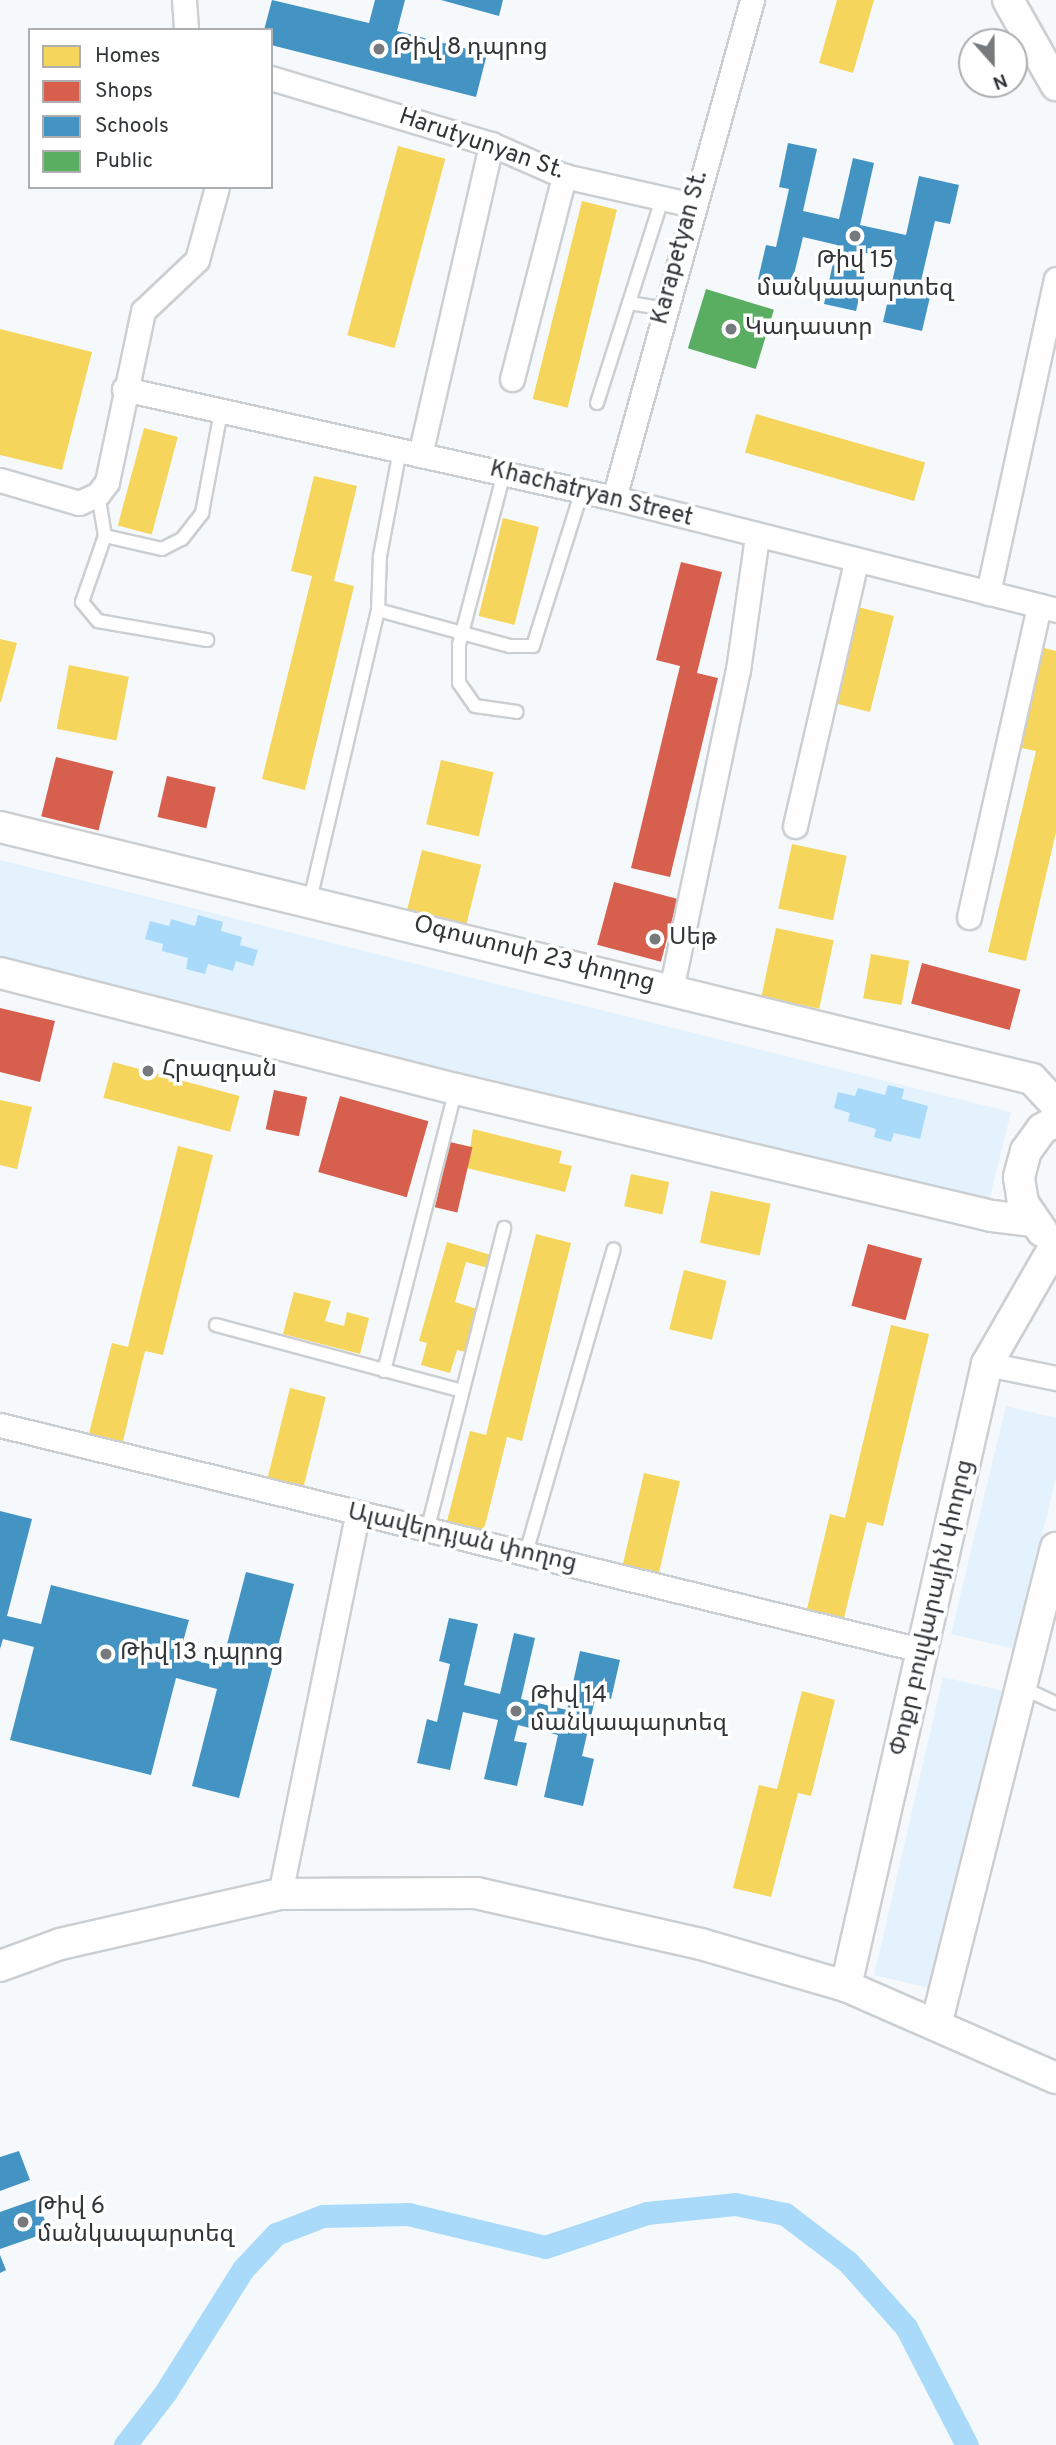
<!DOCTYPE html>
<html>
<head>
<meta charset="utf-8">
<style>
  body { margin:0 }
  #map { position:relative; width:1056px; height:2445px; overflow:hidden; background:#f6f9fb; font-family:Overpass,"Noto Sans Armenian",sans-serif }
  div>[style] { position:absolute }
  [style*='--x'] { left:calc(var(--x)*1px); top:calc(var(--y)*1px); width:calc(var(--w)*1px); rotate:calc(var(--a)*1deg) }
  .green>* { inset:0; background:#e3f2fd; transform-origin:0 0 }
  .water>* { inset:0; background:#aadafa }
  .homes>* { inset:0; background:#f6d55c; transform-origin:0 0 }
  .shops>* { inset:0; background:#d6604d; transform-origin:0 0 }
  .schools>* { inset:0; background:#4393c3 }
  .public>* { inset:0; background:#5aae61; transform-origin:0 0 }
  .canal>* { height:23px; margin:-11.5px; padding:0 11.5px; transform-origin:11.5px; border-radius:11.5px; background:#aadafa }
  .roads { filter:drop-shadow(2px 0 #cccfd1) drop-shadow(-2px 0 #cccfd1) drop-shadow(0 2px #cccfd1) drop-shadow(0 -2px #cccfd1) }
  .service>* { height:12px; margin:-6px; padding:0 6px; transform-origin:6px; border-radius:6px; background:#fefefe }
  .minor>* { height:23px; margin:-11.5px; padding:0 11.5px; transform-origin:11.5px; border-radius:11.5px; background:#fefefe }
  .tertiary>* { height:30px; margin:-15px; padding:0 15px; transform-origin:15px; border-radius:15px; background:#fefefe }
  .dots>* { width:19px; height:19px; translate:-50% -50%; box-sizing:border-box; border:4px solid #fff; border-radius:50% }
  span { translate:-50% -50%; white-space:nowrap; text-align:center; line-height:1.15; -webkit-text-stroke:7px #fff; paint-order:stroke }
  .poi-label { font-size:24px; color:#313538 }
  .left { translate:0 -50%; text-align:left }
  .street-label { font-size:24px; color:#313538 }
  .legend { position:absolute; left:28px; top:28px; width:245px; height:161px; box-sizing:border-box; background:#fff; border:2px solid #adaeaf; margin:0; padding:9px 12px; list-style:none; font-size:21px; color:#313538 }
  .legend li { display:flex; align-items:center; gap:14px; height:35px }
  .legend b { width:35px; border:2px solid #adaeaf }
  .north { position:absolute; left:958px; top:28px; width:70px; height:70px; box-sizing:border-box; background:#fff; border:2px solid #adaeaf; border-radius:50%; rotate:159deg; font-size:19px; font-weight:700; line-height:28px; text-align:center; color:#313538 }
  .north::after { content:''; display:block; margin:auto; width:24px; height:32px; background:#767a7c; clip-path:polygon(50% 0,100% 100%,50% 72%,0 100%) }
</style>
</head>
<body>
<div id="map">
  <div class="green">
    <div style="left:0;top:860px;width:1042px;height:99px;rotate:14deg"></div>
    <div style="clip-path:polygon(1006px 1406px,1056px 1418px,1056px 1477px,1015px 1649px,951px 1634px)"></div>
    <div style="left:943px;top:1677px;width:63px;height:306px;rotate:13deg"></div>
  </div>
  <div class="water">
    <div style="clip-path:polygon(198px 915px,223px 922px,221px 931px,242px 937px,240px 945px,258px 950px,253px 966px,236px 961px,233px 971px,208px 964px,205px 974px,186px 969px,188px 958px,162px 951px,163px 944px,145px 939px,150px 921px,169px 926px,171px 919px,195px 926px)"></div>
    <div style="clip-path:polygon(888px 1085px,904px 1089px,902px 1099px,928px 1106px,920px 1139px,894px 1133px,891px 1142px,874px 1137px,876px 1129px,848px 1121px,850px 1113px,834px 1108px,838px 1092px,855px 1096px,858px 1088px,885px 1095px)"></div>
  </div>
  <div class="homes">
    <div style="clip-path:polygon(837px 0,874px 0,853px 73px,819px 63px)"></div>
    <div style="left:398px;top:146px;width:49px;height:196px;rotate:15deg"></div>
    <div style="left:582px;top:201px;width:36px;height:204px;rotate:14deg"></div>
    <div style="clip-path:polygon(0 329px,92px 352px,62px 470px,0 455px)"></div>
    <div style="left:756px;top:414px;width:176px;height:40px;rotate:16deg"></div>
    <div style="left:144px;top:428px;width:35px;height:101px;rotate:15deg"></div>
    <div style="clip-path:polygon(314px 476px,357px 486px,334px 581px,354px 586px,305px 790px,262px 779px,312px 576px,291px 571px)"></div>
    <div style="left:503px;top:518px;width:37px;height:101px;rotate:14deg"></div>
    <div style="left:858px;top:607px;width:37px;height:99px;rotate:14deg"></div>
    <div style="clip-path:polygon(0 639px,17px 643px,1px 702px,0 702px)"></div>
    <div style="clip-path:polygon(1040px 647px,1056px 651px,1056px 832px,1026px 961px,988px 952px,1036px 751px,1016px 747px)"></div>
    <div style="left:69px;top:665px;width:61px;height:65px;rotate:11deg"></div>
    <div style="left:441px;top:760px;width:54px;height:66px;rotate:13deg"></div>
    <div style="left:792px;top:844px;width:56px;height:66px;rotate:12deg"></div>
    <div style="left:422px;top:850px;width:61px;height:62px;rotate:14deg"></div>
    <div style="left:776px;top:928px;width:59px;height:70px;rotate:12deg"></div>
    <div style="left:871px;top:954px;width:39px;height:45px;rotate:10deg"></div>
    <div style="left:113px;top:1062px;width:131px;height:37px;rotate:15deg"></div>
    <div style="clip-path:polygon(0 1100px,32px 1107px,17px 1169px,0 1165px)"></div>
    <div style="clip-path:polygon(473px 1129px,562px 1151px,559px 1163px,572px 1166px,565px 1192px,467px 1168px)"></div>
    <div style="clip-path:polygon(178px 1146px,213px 1155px,163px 1355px,145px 1351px,121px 1449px,87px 1441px,112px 1343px,128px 1347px)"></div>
    <div style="left:631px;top:1174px;width:39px;height:33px;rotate:12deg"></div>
    <div style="left:711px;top:1191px;width:61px;height:53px;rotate:12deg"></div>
    <div style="clip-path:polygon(536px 1234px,571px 1243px,522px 1441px,507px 1437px,482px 1538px,445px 1529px,470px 1431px,486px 1435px)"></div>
    <div style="clip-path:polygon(447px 1242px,491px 1255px,488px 1268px,466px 1262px,455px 1302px,477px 1309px,465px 1352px,457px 1350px,450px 1373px,421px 1365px,427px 1343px,419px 1341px)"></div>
    <div style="left:684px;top:1270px;width:44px;height:61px;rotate:14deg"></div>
    <div style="clip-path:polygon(294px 1292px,331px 1301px,325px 1321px,344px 1326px,347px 1312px,369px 1318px,360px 1354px,283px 1334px)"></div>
    <div style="clip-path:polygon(891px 1325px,929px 1334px,883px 1526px,867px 1522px,842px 1626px,805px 1617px,830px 1514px,845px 1518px)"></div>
    <div style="left:290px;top:1388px;width:37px;height:99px;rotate:14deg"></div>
    <div style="left:644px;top:1473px;width:37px;height:103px;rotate:13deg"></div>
    <div style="clip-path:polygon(802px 1691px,835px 1700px,811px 1796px,798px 1793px,771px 1897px,733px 1888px,759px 1785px,777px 1789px)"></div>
  </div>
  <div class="shops">
    <div style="clip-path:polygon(681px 562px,722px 572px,697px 673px,718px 678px,670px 877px,631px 868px,680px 666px,656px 660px)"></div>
    <div style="left:56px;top:757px;width:59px;height:61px;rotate:14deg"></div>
    <div style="left:167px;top:776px;width:50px;height:42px;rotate:13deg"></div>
    <div style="left:614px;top:882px;width:66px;height:65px;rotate:15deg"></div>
    <div style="left:922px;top:963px;width:102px;height:42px;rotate:15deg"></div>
    <div style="clip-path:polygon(0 1008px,55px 1021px,40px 1082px,0 1072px)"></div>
    <div style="left:274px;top:1090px;width:34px;height:40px;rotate:12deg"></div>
    <div style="left:340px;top:1096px;width:92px;height:79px;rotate:16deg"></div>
    <div style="left:450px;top:1142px;width:23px;height:67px;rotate:13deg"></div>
    <div style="left:868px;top:1244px;width:56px;height:64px;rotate:15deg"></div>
  </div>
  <div class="schools">
    <div style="clip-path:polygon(272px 0,369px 23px,375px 0,405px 0,397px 31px,487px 54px,476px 97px,271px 45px,271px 30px,264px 30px)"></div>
    <div style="clip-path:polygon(441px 0,503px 0,499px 16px)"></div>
    <div style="clip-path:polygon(788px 143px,817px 149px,803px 211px,839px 219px,853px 158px,874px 163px,860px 225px,906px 235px,919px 176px,959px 185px,950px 224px,935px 221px,921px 281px,933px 284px,922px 331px,883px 322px,897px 260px,857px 251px,853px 266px,866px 269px,856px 311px,824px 304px,837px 245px,803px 237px,789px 295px,756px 288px,766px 245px,776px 247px,789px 189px,779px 187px)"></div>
    <div style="clip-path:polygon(0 1511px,32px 1519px,7px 1616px,41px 1624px,51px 1585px,189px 1620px,179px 1656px,221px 1667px,246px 1572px,294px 1584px,239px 1798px,192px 1786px,217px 1689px,176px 1678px,151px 1775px,10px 1740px,34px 1647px,3px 1639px,0 1649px)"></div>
    <div style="clip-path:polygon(449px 1618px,478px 1624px,464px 1685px,500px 1694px,514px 1633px,535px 1638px,521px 1699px,567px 1710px,580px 1651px,620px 1660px,611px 1699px,596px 1695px,582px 1756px,594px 1759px,583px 1806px,544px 1797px,558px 1735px,518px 1725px,514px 1741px,527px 1743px,517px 1786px,484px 1779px,498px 1720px,463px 1712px,450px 1770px,417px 1763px,427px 1719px,437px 1722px,450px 1664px,439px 1661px)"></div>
    <div style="clip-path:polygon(19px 2151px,30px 2180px,0 2191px,0 2157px)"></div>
    <div style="clip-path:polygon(37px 2199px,49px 2232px,0 2249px,0 2212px)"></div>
    <div style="clip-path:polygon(0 2255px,6px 2270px,0 2273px)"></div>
  </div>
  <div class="public">
    <div style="left:706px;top:289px;width:71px;height:62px;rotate:17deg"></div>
  </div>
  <div class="canal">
    <div style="--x:125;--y:2445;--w:66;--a:-52.4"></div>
    <div style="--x:165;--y:2393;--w:146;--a:-57.8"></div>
    <div style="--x:243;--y:2269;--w:48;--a:-46.7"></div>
    <div style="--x:276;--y:2234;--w:50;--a:-21"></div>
    <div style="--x:323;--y:2216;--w:85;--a:-1.3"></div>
    <div style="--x:408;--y:2214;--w:141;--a:13.5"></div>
    <div style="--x:545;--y:2247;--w:108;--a:-18.4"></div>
    <div style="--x:647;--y:2213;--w:88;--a:-5.8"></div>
    <div style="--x:735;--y:2204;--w:51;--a:11.3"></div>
    <div style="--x:785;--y:2214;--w:79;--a:37.3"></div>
    <div style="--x:848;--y:2262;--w:87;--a:48.3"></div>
    <div style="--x:906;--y:2327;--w:133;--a:62.7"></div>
  </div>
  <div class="roads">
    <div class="service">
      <div style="--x:629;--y:303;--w:36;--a:9"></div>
      <div style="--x:597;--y:403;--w:217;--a:-72.3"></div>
      <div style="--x:504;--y:473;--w:178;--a:104.7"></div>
      <div style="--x:459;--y:645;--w:38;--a:90"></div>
      <div style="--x:459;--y:683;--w:28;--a:55"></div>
      <div style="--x:475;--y:706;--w:42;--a:8.1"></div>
      <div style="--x:98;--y:494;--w:43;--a:80.5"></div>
      <div style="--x:105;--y:536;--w:70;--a:109.2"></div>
      <div style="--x:82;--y:602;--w:25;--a:50"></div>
      <div style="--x:98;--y:621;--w:111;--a:9.9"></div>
      <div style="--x:105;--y:536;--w:58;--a:12.8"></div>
      <div style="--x:162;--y:549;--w:22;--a:-27"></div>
      <div style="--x:182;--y:539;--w:33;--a:-52"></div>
      <div style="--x:202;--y:513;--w:104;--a:-79.4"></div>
      <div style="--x:378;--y:610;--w:137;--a:15.3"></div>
      <div style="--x:510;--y:646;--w:23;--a:0"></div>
      <div style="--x:533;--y:646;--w:163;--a:-72.5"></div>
      <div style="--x:310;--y:900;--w:298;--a:-76.8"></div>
      <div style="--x:378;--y:610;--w:54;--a:-87.9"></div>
      <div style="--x:380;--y:556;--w:108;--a:-79.3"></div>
      <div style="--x:216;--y:1325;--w:255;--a:15"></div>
      <div style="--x:384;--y:1371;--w:291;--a:-75.7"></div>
      <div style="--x:427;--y:1531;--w:313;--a:-75.7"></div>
      <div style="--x:526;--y:1553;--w:316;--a:-73.9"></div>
      <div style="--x:1021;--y:1687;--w:38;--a:25"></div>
    </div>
    <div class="minor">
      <div style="--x:184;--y:0;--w:30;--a:86"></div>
      <div style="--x:271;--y:78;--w:230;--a:16.7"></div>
      <div style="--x:491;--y:144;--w:80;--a:23.7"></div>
      <div style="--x:564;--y:176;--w:132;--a:12.7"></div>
      <div style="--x:512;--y:379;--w:210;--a:-75.6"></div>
      <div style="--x:124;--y:389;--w:502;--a:12.54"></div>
      <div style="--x:614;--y:498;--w:456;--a:14.2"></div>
      <div style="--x:420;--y:455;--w:319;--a:-77.1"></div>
      <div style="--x:0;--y:480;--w:82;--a:16.2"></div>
      <div style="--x:79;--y:503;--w:21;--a:-25"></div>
      <div style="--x:98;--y:494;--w:15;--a:-53"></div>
      <div style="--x:107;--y:482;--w:175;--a:-78.1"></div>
      <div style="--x:143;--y:311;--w:74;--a:-43.4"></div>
      <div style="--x:197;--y:260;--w:76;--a:-74.7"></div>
      <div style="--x:614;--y:498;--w:517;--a:-74.51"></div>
      <div style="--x:988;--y:593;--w:321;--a:-77.8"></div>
      <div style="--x:795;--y:826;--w:272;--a:-77"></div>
      <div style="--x:969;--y:917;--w:319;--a:-77.3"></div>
      <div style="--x:671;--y:990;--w:327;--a:-78.2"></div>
      <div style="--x:738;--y:670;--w:134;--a:-81.9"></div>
      <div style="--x:987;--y:1364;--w:70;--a:11.5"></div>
      <div style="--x:0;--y:1425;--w:952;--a:13.73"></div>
      <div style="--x:280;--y:1894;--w:387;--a:-78.5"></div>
    </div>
    <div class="tertiary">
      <div style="--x:1008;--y:0;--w:98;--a:60.5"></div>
      <div style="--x:0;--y:827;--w:1062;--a:13.72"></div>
      <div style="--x:1032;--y:1079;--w:35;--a:47"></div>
      <div style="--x:0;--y:973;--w:471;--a:14.3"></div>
      <div style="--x:456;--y:1089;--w:551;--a:13.33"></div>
      <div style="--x:992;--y:1216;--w:39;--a:7"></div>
      <div style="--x:1042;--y:1231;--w:34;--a:-124"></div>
      <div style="--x:1023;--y:1203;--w:26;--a:-99"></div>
      <div style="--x:1019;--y:1177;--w:27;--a:-75"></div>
      <div style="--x:1026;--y:1151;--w:27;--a:-54"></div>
      <div style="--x:1042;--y:1129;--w:16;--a:-30"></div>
      <div style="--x:0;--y:1966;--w:64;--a:-20.1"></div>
      <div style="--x:60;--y:1944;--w:226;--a:-12.8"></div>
      <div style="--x:280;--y:1894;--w:196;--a:-0.3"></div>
      <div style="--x:476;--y:1893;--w:231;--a:12.8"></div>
      <div style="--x:701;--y:1944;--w:151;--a:16.2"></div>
      <div style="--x:846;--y:1986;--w:229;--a:23.7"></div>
      <div style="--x:846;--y:1986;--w:638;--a:-77.23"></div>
      <div style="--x:987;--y:1364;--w:138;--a:-60.1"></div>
      <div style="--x:936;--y:2025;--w:492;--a:-75.9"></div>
    </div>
  </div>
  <div class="dots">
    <div style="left:379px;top:49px;background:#767a7c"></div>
    <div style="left:855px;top:236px;background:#767a7c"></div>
    <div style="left:731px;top:329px;background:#767a7c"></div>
    <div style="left:655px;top:939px;background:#767a7c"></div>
    <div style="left:148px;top:1071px;background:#767a7c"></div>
    <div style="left:106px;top:1654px;background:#767a7c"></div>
    <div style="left:516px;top:1711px;background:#767a7c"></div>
    <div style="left:23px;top:2222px;background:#767a7c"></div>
  </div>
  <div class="poi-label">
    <span class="left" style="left:393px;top:49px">Թիվ 8 դպրոց</span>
    <span style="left:855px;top:276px">Թիվ 15<br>մանկապարտեզ</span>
    <span class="left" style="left:745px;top:329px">Կադաստր</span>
    <span class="left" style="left:669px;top:939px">Սեթ</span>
    <span class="left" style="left:162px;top:1071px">Հրազդան</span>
    <span class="left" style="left:120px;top:1654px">Թիվ 13 դպրոց</span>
    <span class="left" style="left:530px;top:1711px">Թիվ 14<br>մանկապարտեզ</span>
    <span class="left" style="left:37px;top:2222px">Թիվ 6<br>մանկապարտեզ</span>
  </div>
  <div class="street-label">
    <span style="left:481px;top:145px;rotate:19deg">Harutyunyan St.</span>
    <span style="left:681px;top:248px;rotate:-75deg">Karapetyan St.</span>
    <span style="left:591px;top:495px;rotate:14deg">Khachatryan Street</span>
    <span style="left:534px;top:955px;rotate:14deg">Օգոստոսի 23 փողոց</span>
    <span style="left:462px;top:1539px;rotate:13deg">Ալավերդյան փողոց</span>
    <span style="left:933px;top:1608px;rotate:-77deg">Փոքր բուլվարային փողոց</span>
  </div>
  <ul class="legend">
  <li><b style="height:19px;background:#f6d55c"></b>Homes</li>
  <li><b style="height:19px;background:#d6604d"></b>Shops</li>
  <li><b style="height:19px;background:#4393c3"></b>Schools</li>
  <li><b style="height:19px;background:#5aae61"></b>Public</li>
  </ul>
  <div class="north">N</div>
</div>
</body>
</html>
